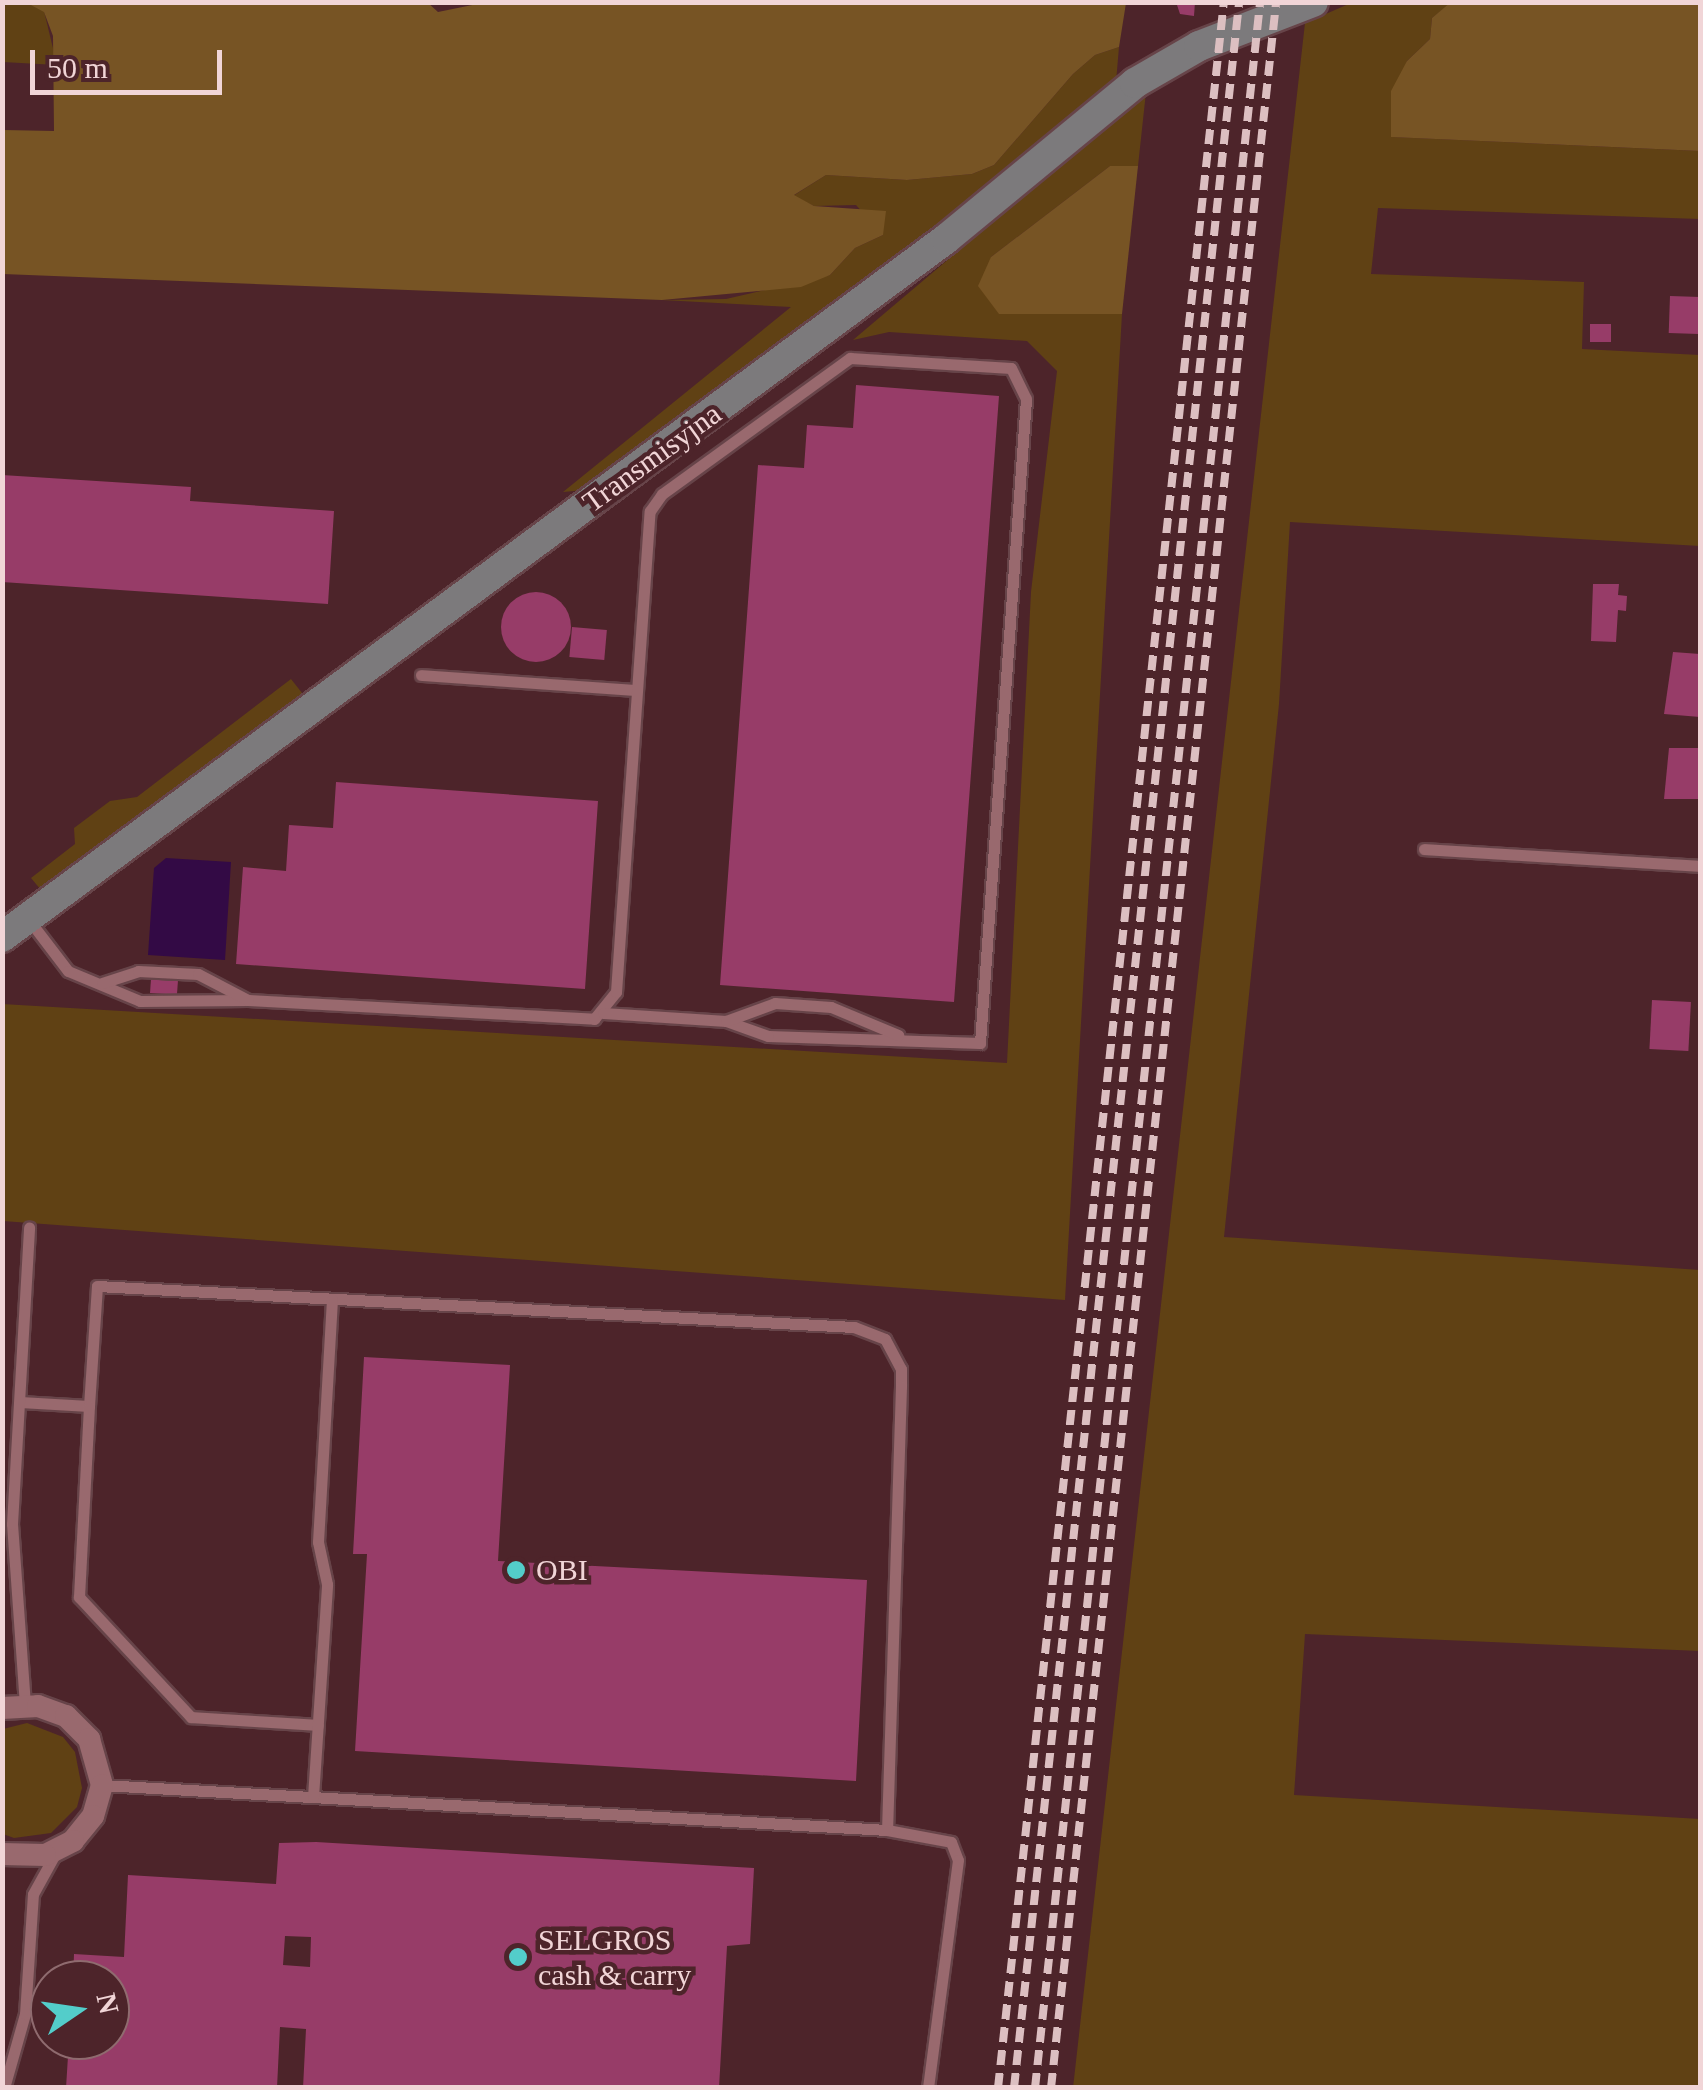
<!DOCTYPE html>
<html>
<head>
<meta charset="utf-8">
<style>
  body { margin:0 }
  #map { position:relative; width:1703px; height:2090px; overflow:hidden; background:#4d242a; font-family:"Times New Roman",serif }
  div>[style] { position:absolute }
  [style*='--x'] { left:calc(var(--x)*1px); top:calc(var(--y)*1px); width:calc(var(--w)*1px); rotate:calc(var(--a)*1deg) }
  .green>* { inset:0; background:#604114 }
  .forest>* { inset:0; background:#775424 }
  .water>* { inset:0; background:#330a45 }
  .building>* { inset:0; background:#973c68; transform-origin:0 0 }
  .round { border-radius:50% }
  .roads { filter:drop-shadow(2px 0 #674449) drop-shadow(-2px 0 #674449) drop-shadow(0 2px #674449) drop-shadow(0 -2px #674449) }
  .lane>* { height:11px; margin:-5.5px; padding:0 5.5px; transform-origin:5.5px; border-radius:5.5px; background:#99696e }
  .street>* { height:22px; margin:-11px; padding:0 11px; transform-origin:11px; border-radius:11px; background:#99696e }
  .secondary>* { height:30px; margin:-15px; padding:0 15px; transform-origin:15px; border-radius:15px; background:#7c7a7c }
  .rail>* { height:8px; margin-top:-4px; transform-origin:0; background:repeating-linear-gradient(90deg,#dcbfc1 0 15px,transparent 0 23px) }
  .dots>* { width:28px; height:28px; translate:-50% -50%; box-sizing:border-box; border:5px solid #4d242a; border-radius:50% }
  span { translate:-50% -50%; white-space:nowrap; text-align:center; line-height:1.15; -webkit-text-stroke:9px #4d242a; paint-order:stroke }
  .street-label { font-size:30px; color:#f1d5d7 }
  .poi-label { font-size:30px; color:#f1d5d7 }
  .left { translate:0 -50%; text-align:left }
  .frame { position:absolute; inset:0; border:5px solid #f1d5d7; pointer-events:none }
  .north { position:absolute; left:30px; top:1960px; width:100px; height:100px; box-sizing:border-box; background:#4d242a; border:2px solid #8f6b6f; border-radius:50%; rotate:77deg; font-size:28px; font-weight:700; line-height:40px; text-align:center; color:#f1d5d7 }
  .north::after { content:''; display:block; margin:auto; width:35px; height:45px; background:#53cdca; clip-path:polygon(50% 0,100% 100%,50% 72%,0 100%) }
  .scale { position:absolute; left:30px; top:50px; width:192px; height:45px; box-sizing:border-box; border:5px solid #f1d5d7; border-top:0; padding-left:12px; font-size:30px; line-height:35px; white-space:nowrap; color:#f1d5d7; -webkit-text-stroke:8px #4d242a; paint-order:stroke }
</style>
</head>
<body>
<div id="map">
  <div class="green">
    <div style="clip-path:polygon(3px 3px,27px 3px,44px 11px,57px 65px,3px 62px)"></div>
    <div style="clip-path:polygon(1351px 3px,1451px 3px,1432px 18px,1430px 39px,1407px 61px,1392px 137px,1700px 151px,1700px 219px,1378px 208px,1371px 274px,1584px 282px,1582px 349px,1700px 355px,1700px 546px,1290px 522px,1279px 704px,1224px 1237px,1700px 1270px,1700px 1651px,1305px 1634px,1294px 1795px,1700px 1819px,1700px 2087px,1073px 2088px,1305px 23px)"></div>
    <div style="clip-path:polygon(1119px 47px,1116px 82px,835px 309px,585px 490px,563px 492px,791px 307px,662px 300px,726px 299px,830px 275px,855px 248px,883px 235px,856px 205px,814px 206px,793px 196px,826px 175px,907px 180px,972px 174px,994px 165px,1073px 74px,1095px 55px)"></div>
    <div style="clip-path:polygon(1146px 92px,1138px 166px,1110px 166px,991px 257px,1000px 314px,1122px 314px,1065px 1300px,3px 1221px,2px 1004px,1007px 1063px,1031px 592px,1057px 371px,1027px 341px,889px 332px,853px 340px)"></div>
    <div style="clip-path:polygon(291px 679px,306px 698px,41px 890px,31px 878px,75px 844px,74px 828px,110px 801px,137px 797px)"></div>
    <div style="clip-path:polygon(27px 1723px,63px 1737px,75px 1752px,82px 1788px,77px 1807px,51px 1833px,14px 1838px,3px 1834px,3px 1729px)"></div>
  </div>
  <div class="forest">
    <div style="clip-path:polygon(427px 2px,438px 12px,487px 2px,1126px 3px,1119px 47px,1095px 55px,1073px 74px,994px 165px,972px 174px,907px 180px,826px 175px,794px 195px,814px 206px,886px 211px,883px 235px,855px 248px,830px 275px,801px 287px,662px 300px,3px 274px,3px 130px,54px 131px,53px 36px,44px 12px,27px 3px)"></div>
    <div style="clip-path:polygon(1451px 2px,1700px 3px,1700px 151px,1391px 137px,1391px 91px,1407px 61px,1430px 39px,1432px 18px)"></div>
    <div style="clip-path:polygon(1110px 166px,1138px 166px,1122px 314px,999px 314px,978px 286px,991px 257px)"></div>
  </div>
  <div class="water">
    <div style="clip-path:polygon(166px 858px,231px 862px,225px 960px,148px 955px,154px 868px)"></div>
  </div>
  <div class="building">
    <div style="clip-path:polygon(1176px 2px,1195px 2px,1194px 16px,1180px 14px)"></div>
    <div style="left:1670px;top:296px;width:30px;height:37px;rotate:2deg"></div>
    <div style="left:1590px;top:324px;width:21px;height:18px"></div>
    <div style="clip-path:polygon(856px 385px,999px 396px,954px 1002px,720px 985px,758px 465px,804px 468px,807px 425px,853px 428px)"></div>
    <div style="clip-path:polygon(2px 475px,191px 487px,190px 501px,334px 511px,328px 604px,2px 582px)"></div>
    <div style="clip-path:polygon(1593px 584px,1619px 584px,1618px 595px,1627px 596px,1626px 611px,1618px 610px,1616px 642px,1591px 641px)"></div>
    <div class="round" style="left:501px;top:592px;width:70px;height:70px"></div>
    <div style="left:572px;top:627px;width:35px;height:30px;rotate:5deg"></div>
    <div style="clip-path:polygon(1673px 652px,1700px 654px,1700px 717px,1664px 714px)"></div>
    <div style="clip-path:polygon(1669px 748px,1698px 748px,1700px 799px,1664px 799px)"></div>
    <div style="clip-path:polygon(336px 782px,598px 801px,585px 989px,236px 964px,243px 867px,286px 871px,289px 825px,333px 828px)"></div>
    <div style="left:151px;top:979px;width:27px;height:14px;rotate:4deg"></div>
    <div style="left:1652px;top:1000px;width:39px;height:49px;rotate:3deg"></div>
    <div style="clip-path:polygon(364px 1357px,510px 1365px,498px 1561px,867px 1580px,856px 1781px,355px 1751px,367px 1554px,353px 1554px)"></div>
    <div style="clip-path:polygon(evenodd,316px 1842px,754px 1868px,750px 1944px,727px 1946px,719px 2088px,303px 2088px,306px 2029px,280px 2027px,277px 2088px,66px 2088px,69px 2040px,110px 2040px,110px 1980px,73px 1980px,74px 1954px,124px 1957px,128px 1875px,276px 1884px,279px 1843px,316px 1842px,285px 1936px,311px 1937px,310px 1967px,283px 1965px,285px 1936px)"></div>
  </div>
  <div class="roads">
    <div class="lane">
      <div style="--x:421;--y:675;--w:216;--a:4"></div>
      <div style="--x:1424;--y:849;--w:277;--a:3.5"></div>
      <div style="--x:29;--y:920;--w:64;--a:52.6"></div>
      <div style="--x:68;--y:971;--w:78;--a:22.6"></div>
      <div style="--x:140;--y:1001;--w:108;--a:-0.5"></div>
      <div style="--x:248;--y:1000;--w:347;--a:3.1"></div>
      <div style="--x:594;--y:1019;--w:35;--a:-51"></div>
      <div style="--x:616;--y:992;--w:482;--a:-86"></div>
      <div style="--x:650;--y:511;--w:21;--a:-55"></div>
      <div style="--x:662;--y:494;--w:232;--a:-35.9"></div>
      <div style="--x:850;--y:358;--w:161;--a:3.6"></div>
      <div style="--x:1011;--y:368;--w:34;--a:64"></div>
      <div style="--x:1026;--y:399;--w:646;--a:94.09"></div>
      <div style="--x:980;--y:1043;--w:212;--a:-178.1"></div>
      <div style="--x:768;--y:1036;--w:45;--a:-160.3"></div>
      <div style="--x:726;--y:1021;--w:123;--a:-176.3"></div>
      <div style="--x:102;--y:983;--w:38;--a:-18"></div>
      <div style="--x:138;--y:971;--w:60;--a:2.9"></div>
      <div style="--x:198;--y:974;--w:56;--a:27.5"></div>
      <div style="--x:726;--y:1021;--w:52;--a:-20.2"></div>
      <div style="--x:775;--y:1003;--w:56;--a:4.1"></div>
      <div style="--x:831;--y:1007;--w:73;--a:22.7"></div>
      <div style="--x:20;--y:1402;--w:69;--a:3.3"></div>
      <div style="--x:89;--y:1406;--w:120;--a:-86.2"></div>
      <div style="--x:97;--y:1286;--w:758;--a:3.1"></div>
      <div style="--x:854;--y:1327;--w:33;--a:21"></div>
      <div style="--x:885;--y:1339;--w:34;--a:62"></div>
      <div style="--x:901;--y:1369;--w:17;--a:90"></div>
      <div style="--x:901;--y:1386;--w:444;--a:91.8"></div>
      <div style="--x:887;--y:1830;--w:65;--a:10.6"></div>
      <div style="--x:951;--y:1842;--w:19;--a:69"></div>
      <div style="--x:958;--y:1860;--w:230;--a:97.5"></div>
      <div style="--x:89;--y:1406;--w:191;--a:93"></div>
      <div style="--x:79;--y:1597;--w:164;--a:47"></div>
      <div style="--x:191;--y:1717;--w:127;--a:3.6"></div>
      <div style="--x:25;--y:1705;--w:181;--a:-94.1"></div>
      <div style="--x:12;--y:1524;--w:297;--a:-86.7"></div>
      <div style="--x:102;--y:1785;--w:786;--a:3.28"></div>
      <div style="--x:313;--y:1797;--w:213;--a:-86.2"></div>
      <div style="--x:327;--y:1584;--w:43;--a:-102.1"></div>
      <div style="--x:318;--y:1542;--w:243;--a:-86.7"></div>
      <div style="--x:4;--y:2088;--w:77;--a:-74.2"></div>
      <div style="--x:25;--y:2014;--w:120;--a:-86.2"></div>
      <div style="--x:33;--y:1894;--w:43;--a:-61.1"></div>
    </div>
    <div class="street">
      <div style="--x:2;--y:1708;--w:36;--a:-3"></div>
      <div style="--x:38;--y:1706;--w:30;--a:20"></div>
      <div style="--x:66;--y:1716;--w:33;--a:45"></div>
      <div style="--x:89;--y:1739;--w:48;--a:74.2"></div>
      <div style="--x:102;--y:1785;--w:32;--a:106"></div>
      <div style="--x:93;--y:1816;--w:32;--a:129"></div>
      <div style="--x:73;--y:1841;--w:31;--a:153"></div>
      <div style="--x:45;--y:1855;--w:43;--a:-178.7"></div>
    </div>
    <div class="secondary">
      <div style="--x:2;--y:937;--w:1174;--a:-36.48"></div>
      <div style="--x:946;--y:239;--w:245;--a:-39.5"></div>
      <div style="--x:1135;--y:83;--w:74;--a:-30"></div>
      <div style="--x:1199;--y:46;--w:122;--a:-21.1"></div>
    </div>
  </div>
  <div class="rail">
    <div style="--x:998;--y:2088;--w:2098;--a:-83.82"></div>
    <div style="--x:1014;--y:2088;--w:2098;--a:-83.84"></div>
    <div style="--x:1035;--y:2088;--w:2098;--a:-83.84"></div>
    <div style="--x:1051;--y:2088;--w:2098;--a:-83.84"></div>
  </div>
  <div class="dots">
    <div style="left:516px;top:1570px;background:#53cdca"></div>
    <div style="left:518px;top:1957px;background:#53cdca"></div>
  </div>
  <div class="street-label">
    <span style="left:652px;top:458px;rotate:-36deg">Transmisyjna</span>
  </div>
  <div class="poi-label">
    <span class="left" style="left:536px;top:1570px">OBI</span>
    <span class="left" style="left:538px;top:1957px">SELGROS<br>cash &amp; carry</span>
  </div>
  <div class="frame"></div>
  <div class="north">N</div>
  <div class="scale">50 m</div>
</div>
</body>
</html>
